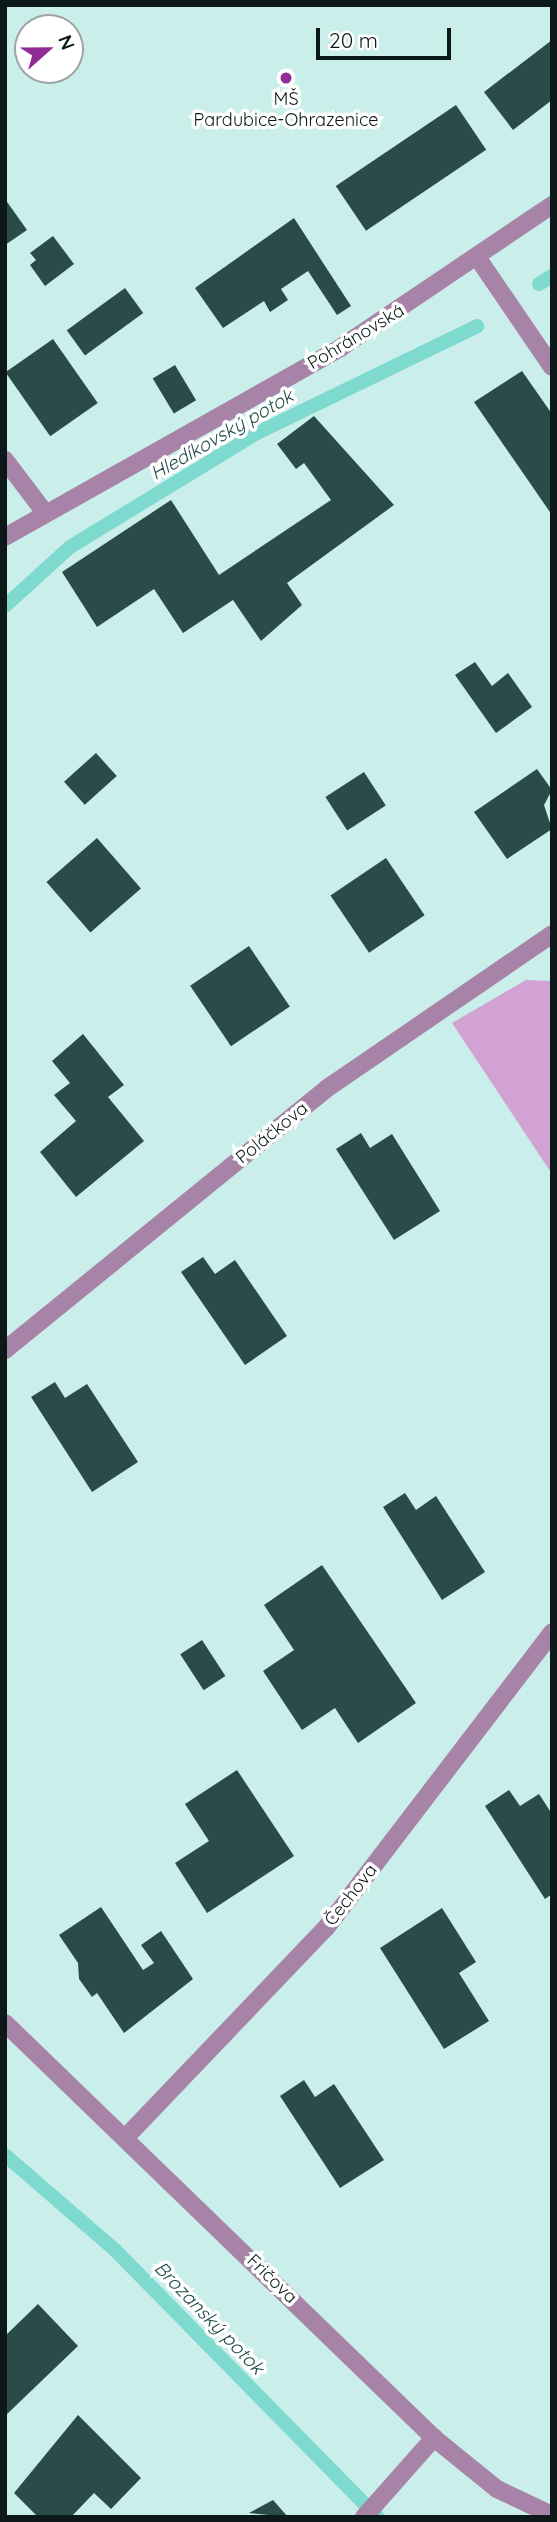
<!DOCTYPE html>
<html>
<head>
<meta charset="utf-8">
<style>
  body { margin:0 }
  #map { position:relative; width:557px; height:2522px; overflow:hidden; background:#caeee9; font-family:Quicksand,sans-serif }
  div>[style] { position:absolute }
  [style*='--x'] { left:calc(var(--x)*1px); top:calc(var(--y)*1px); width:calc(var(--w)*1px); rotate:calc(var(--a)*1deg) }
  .green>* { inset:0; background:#d2a2d3 }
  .stream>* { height:14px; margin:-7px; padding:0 7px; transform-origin:7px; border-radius:7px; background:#7ed9cf }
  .building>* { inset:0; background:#2b4b48; transform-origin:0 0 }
  .minor>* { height:18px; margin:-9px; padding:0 9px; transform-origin:9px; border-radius:9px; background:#a783a8 }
  .dots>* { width:19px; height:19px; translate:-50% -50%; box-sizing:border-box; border:4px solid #fff; border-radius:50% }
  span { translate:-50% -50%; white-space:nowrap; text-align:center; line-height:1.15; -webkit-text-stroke:7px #fff; paint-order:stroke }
  .poi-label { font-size:18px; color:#0c1918 }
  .street-label { font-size:18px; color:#0c1918 }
  .water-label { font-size:19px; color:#224d48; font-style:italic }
  .frame { position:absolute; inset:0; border:7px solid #0c1918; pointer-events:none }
  .north { position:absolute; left:14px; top:14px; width:70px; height:70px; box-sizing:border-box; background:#fff; border:2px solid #9ea3a3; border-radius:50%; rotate:69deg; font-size:19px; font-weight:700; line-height:28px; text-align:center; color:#0c1918 }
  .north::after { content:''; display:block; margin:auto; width:24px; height:32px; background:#8f2d94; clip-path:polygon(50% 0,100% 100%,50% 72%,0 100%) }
  .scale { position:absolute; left:316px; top:28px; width:135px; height:32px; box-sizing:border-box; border:4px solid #0c1918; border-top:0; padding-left:9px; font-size:21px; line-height:24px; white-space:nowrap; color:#0c1918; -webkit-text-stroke:5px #fff; paint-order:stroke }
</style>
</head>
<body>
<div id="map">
  <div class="green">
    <div style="clip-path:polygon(526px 980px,552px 981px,552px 1174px,452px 1023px)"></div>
  </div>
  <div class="stream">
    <div style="--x:539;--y:284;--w:15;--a:-32"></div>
    <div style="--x:5;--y:606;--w:88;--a:-42.2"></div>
    <div style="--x:70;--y:547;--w:217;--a:-31.4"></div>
    <div style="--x:255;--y:434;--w:247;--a:-25.9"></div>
    <div style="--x:5;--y:2155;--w:145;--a:40.8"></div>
    <div style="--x:115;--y:2250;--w:374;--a:45.5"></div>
  </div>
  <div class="building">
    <div style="clip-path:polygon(552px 40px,552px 100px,513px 130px,484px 92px)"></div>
    <div style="left:456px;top:105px;width:54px;height:145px;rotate:56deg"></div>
    <div style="clip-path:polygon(5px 199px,27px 230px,5px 245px)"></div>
    <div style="clip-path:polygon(294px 218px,351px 306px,337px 315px,308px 271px,281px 289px,288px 300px,270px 312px,264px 301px,223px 328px,195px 288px)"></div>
    <div style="clip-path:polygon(53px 236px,74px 264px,45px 286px,30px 265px,36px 260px,30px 253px)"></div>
    <div style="left:125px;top:288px;width:31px;height:72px;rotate:54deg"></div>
    <div style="left:53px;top:339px;width:78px;height:58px;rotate:55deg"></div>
    <div style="left:175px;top:365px;width:41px;height:26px;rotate:59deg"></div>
    <div style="clip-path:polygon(522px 371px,552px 414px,552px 515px,474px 402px)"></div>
    <div style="clip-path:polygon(314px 416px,394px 505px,287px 583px,302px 605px,261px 641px,233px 600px,183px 633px,154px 589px,97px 627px,62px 572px,171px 500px,219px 575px,331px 500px,304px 463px,296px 469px,277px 444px)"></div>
    <div style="clip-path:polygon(475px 662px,492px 686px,508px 673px,532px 707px,496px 733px,455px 675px)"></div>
    <div style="left:96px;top:753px;width:31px;height:43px;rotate:48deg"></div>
    <div style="clip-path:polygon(537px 769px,552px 790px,544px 805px,552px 829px,507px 859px,474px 812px)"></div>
    <div style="left:364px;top:772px;width:40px;height:46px;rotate:57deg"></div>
    <div style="left:97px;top:838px;width:67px;height:67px;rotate:49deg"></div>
    <div style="left:386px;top:858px;width:69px;height:67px;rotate:56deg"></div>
    <div style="left:249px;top:946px;width:73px;height:71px;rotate:56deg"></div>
    <div style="clip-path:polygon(83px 1034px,124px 1085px,108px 1097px,144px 1141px,76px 1197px,40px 1152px,76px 1121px,54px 1095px,70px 1083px,52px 1061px)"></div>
    <div style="clip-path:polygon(361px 1133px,370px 1148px,392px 1134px,440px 1211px,394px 1240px,336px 1149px)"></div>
    <div style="clip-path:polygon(203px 1257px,215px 1274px,235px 1260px,287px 1336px,245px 1365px,181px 1272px)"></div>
    <div style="clip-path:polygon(55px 1382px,65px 1398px,87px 1384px,138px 1462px,92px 1492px,31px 1397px)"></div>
    <div style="clip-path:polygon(405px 1493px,416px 1510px,436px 1496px,485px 1572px,442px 1600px,383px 1507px)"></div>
    <div style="clip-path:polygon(322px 1565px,416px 1703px,358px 1743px,335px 1708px,302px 1730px,263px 1671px,294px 1650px,264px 1605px)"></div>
    <div style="left:202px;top:1640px;width:43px;height:26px;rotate:57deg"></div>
    <div style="clip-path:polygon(237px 1770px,294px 1856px,207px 1913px,175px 1863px,209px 1841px,185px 1804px)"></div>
    <div style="clip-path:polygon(509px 1790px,520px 1806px,539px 1794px,552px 1814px,552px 1894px,545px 1899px,485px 1806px)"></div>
    <div style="clip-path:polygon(101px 1907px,143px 1970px,154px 1963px,141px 1945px,161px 1931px,193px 1979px,124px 2033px,97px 1993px,92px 1997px,79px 1979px,78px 1963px,59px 1935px)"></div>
    <div style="clip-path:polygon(442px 1908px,476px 1962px,459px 1973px,489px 2021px,444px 2049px,380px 1948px)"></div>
    <div style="clip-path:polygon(304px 2080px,315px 2097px,334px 2084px,384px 2160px,340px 2188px,280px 2096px)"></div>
    <div style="clip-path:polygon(38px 2304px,78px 2346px,5px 2416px,5px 2336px)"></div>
    <div style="clip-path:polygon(78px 2415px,141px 2478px,111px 2509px,94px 2493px,71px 2517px,38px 2517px,14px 2493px)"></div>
    <div style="clip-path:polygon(273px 2500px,288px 2517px,249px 2513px)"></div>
  </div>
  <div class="minor">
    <div style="--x:477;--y:257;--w:133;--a:55.7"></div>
    <div style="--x:5;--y:460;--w:63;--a:52.8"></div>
    <div style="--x:5;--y:537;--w:385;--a:-29.4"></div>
    <div style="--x:340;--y:348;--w:256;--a:-34"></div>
    <div style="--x:5;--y:1350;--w:414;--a:-39.1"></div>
    <div style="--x:326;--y:1089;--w:274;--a:-34.4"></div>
    <div style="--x:5;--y:2023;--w:597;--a:44.05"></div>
    <div style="--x:434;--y:2438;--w:81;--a:39"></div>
    <div style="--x:497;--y:2489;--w:61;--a:25.3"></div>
    <div style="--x:126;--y:2137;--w:289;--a:-46.3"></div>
    <div style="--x:326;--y:1928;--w:372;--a:-52.6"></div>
    <div style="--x:364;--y:2517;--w:106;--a:-48.5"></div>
  </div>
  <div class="dots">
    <div style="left:286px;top:78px;background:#8f2d94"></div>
  </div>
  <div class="poi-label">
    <span style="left:286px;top:110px">MŠ<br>Pardubice-Ohrazenice</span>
  </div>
  <div class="street-label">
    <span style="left:356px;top:337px;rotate:-31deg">Pohránovská</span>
    <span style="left:272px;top:1133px;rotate:-39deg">Poláčkova</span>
    <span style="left:351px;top:1895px;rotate:-52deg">Čechova</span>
    <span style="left:272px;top:2279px;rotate:44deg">Fričova</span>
  </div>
  <div class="water-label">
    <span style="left:222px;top:435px;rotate:-30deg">Hledíkovský potok</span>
    <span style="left:209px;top:2318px;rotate:46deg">Brozanský potok</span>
  </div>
  <div class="frame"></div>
  <div class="north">N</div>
  <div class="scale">20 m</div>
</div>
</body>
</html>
